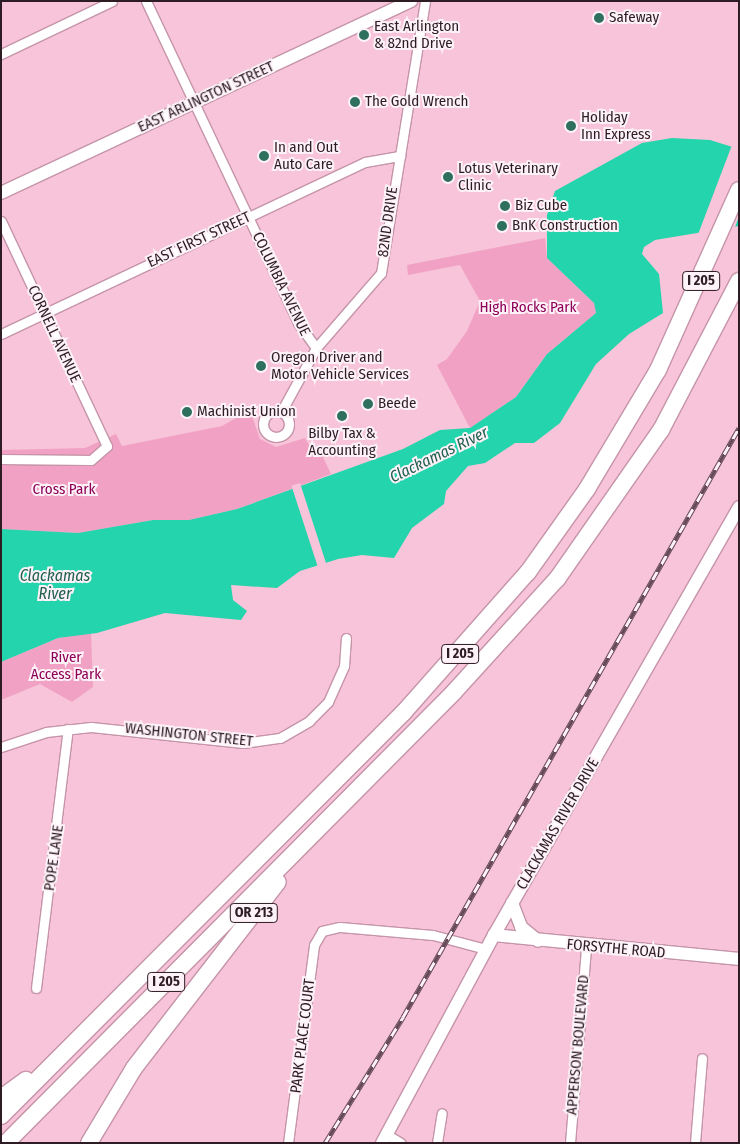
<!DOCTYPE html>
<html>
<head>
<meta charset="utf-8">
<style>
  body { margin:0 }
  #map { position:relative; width:740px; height:1144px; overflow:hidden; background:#f7c4d9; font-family:"Fira Sans Condensed",sans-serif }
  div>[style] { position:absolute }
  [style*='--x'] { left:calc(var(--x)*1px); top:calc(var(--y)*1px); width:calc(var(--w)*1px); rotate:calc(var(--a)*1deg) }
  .green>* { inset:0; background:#f1a2c4 }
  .water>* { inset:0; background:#23d4ac }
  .pier>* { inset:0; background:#f7c4d9; transform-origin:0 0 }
  .roads { filter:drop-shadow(1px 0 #c594a8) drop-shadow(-1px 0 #c594a8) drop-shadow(0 1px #c594a8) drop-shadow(0 -1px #c594a8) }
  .street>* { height:9px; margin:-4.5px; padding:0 4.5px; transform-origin:4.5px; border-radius:4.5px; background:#fff }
  .street>.ring { margin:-4.5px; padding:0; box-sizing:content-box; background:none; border:9px solid #fff; border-radius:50% }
  .secondary>* { height:12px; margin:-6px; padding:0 6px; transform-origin:6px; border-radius:6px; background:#fff }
  .highway>* { height:16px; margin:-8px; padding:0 8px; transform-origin:8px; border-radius:8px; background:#fff }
  .rail>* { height:5px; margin-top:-2.5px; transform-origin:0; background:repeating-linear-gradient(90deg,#fdf2f7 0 9px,#654a56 0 18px); box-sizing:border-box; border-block:1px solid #654a56 }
  .dots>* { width:14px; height:14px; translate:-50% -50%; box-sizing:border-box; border:2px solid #fdf2f7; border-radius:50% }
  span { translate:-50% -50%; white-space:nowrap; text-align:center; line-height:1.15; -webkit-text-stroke:4px #fdf2f7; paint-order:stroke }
  .shield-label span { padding:1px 4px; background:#fdf2f7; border:1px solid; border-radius:4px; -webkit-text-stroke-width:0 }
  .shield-label { font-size:14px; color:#2e1c24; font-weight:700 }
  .poi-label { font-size:15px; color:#2e1c24 }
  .left { translate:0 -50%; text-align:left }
  .street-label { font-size:15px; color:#2e1c24 }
  .park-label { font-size:15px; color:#8d0057 }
  .water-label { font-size:16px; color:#215f4e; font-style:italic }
  .frame { position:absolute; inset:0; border:2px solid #2e1c24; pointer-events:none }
</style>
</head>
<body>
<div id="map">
  <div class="green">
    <div style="clip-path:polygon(545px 238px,547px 258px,594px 303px,596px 313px,547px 354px,516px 397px,470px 428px,437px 365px,447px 359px,467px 331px,480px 301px,460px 265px,408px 275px,407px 265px)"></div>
    <div style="clip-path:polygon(250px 410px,260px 439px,276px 447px,305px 438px,316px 457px,322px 455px,331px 474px,237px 509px,189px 520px,153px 520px,78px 533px,1px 529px,1px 450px,85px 448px,116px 434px,122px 446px,222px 426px)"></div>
    <div style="clip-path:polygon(91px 633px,93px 687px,72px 702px,40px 684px,1px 700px,1px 662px,58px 638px)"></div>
  </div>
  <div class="water">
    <div style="clip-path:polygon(672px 138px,710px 140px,739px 149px,739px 226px,655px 240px,644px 247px,642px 254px,659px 274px,663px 313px,629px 334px,596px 364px,560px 423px,534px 443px,515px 443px,485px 463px,468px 466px,446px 491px,444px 504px,412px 528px,394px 558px,362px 555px,338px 559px,300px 571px,277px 588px,231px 585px,233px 600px,247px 611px,241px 620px,165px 613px,97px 633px,58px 638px,1px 662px,1px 529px,78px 533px,153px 520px,189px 520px,237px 509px,403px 449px,440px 430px,470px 428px,516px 397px,547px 354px,596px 313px,594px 303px,547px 258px,547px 215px,555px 191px,642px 143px)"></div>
  </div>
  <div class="pier">
    <div style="clip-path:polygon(732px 145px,739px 146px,739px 216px,734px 230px,697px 237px)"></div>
    <div style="left:300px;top:483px;width:86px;height:9px;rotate:72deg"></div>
  </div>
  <div class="roads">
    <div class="street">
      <div style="--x:146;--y:1;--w:356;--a:64.7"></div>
      <div style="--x:298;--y:323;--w:31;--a:54"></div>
      <div style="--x:1;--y:54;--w:123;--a:-25.5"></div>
      <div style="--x:1;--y:221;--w:249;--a:64.8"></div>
      <div style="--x:107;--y:446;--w:21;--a:139"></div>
      <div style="--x:91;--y:460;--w:90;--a:-179.4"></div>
      <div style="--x:1;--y:334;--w:403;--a:-25.3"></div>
      <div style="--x:365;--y:162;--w:36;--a:-10"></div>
      <div class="ring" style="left:263px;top:411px;width:17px;height:17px"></div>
      <div style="--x:281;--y:412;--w:73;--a:-61.3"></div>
      <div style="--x:316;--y:348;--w:99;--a:-49.1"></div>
      <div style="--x:381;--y:273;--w:276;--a:-80.8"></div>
      <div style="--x:1;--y:747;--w:47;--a:-18.4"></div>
      <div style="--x:46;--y:732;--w:45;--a:-6.3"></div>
      <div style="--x:91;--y:727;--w:153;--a:6"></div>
      <div style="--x:243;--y:743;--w:37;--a:-8"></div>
      <div style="--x:280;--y:738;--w:34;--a:-30"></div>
      <div style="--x:309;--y:721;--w:27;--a:-45"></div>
      <div style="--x:328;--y:702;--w:39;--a:-66"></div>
      <div style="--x:344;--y:666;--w:28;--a:-86"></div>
      <div style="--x:36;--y:988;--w:261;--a:-83"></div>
      <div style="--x:386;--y:1134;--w:17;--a:31"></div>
      <div style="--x:288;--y:1143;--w:200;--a:-82.5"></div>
      <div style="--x:314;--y:945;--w:16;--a:-60"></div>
      <div style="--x:322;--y:931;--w:18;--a:-13"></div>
      <div style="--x:340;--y:927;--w:93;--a:4.9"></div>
      <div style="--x:433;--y:935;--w:55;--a:14.8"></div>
      <div style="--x:437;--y:1143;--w:30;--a:-81"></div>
      <div style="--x:570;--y:1143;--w:197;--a:-85.3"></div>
      <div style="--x:695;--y:1143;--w:85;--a:-85.3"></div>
    </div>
    <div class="secondary">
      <div style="--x:1;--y:193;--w:453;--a:-25.1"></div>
      <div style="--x:512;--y:903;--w:26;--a:69"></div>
      <div style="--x:521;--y:927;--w:22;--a:39"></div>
      <div style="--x:494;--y:935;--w:246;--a:5.6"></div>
      <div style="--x:382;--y:1143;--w:236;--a:-61.7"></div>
      <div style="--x:494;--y:935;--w:493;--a:-60.2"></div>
    </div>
    <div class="highway">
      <div style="--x:1;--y:1098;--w:31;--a:-36"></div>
      <div style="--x:1;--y:1116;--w:571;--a:-45.07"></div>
      <div style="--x:404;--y:712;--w:187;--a:-48.5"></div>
      <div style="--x:528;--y:572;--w:102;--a:-54.6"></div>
      <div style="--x:587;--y:489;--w:139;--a:-59.2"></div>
      <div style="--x:658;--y:370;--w:197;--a:-65.8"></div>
      <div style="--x:6;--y:1143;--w:636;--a:-45.19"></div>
      <div style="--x:454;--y:692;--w:153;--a:-47.7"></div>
      <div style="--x:557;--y:579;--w:182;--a:-55.1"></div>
      <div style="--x:661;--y:430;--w:168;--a:-62.4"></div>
      <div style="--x:89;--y:1143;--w:87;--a:-59"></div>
      <div style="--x:134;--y:1068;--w:235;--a:-52.3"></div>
    </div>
  </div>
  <div class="rail">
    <div style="--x:325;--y:1143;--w:148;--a:-58.2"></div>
    <div style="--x:403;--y:1017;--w:678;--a:-60.3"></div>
  </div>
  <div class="dots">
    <div style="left:599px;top:18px;background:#2f6f5d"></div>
    <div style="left:364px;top:35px;background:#2f6f5d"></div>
    <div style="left:355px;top:102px;background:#2f6f5d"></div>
    <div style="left:571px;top:126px;background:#2f6f5d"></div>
    <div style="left:264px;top:156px;background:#2f6f5d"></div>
    <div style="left:448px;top:177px;background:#2f6f5d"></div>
    <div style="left:505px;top:206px;background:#2f6f5d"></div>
    <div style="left:502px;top:226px;background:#2f6f5d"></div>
    <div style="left:261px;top:366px;background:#2f6f5d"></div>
    <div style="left:368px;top:404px;background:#2f6f5d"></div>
    <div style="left:187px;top:412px;background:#2f6f5d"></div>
    <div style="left:342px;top:416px;background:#2f6f5d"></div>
  </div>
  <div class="shield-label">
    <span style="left:701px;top:281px">I 205</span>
    <span style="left:460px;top:654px">I 205</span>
    <span style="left:254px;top:913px">OR 213</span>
    <span style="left:166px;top:982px">I 205</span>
  </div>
  <div class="poi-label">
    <span class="left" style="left:609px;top:18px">Safeway</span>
    <span class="left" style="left:374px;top:35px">East Arlington<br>&amp; 82nd Drive</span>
    <span class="left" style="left:365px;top:102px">The Gold Wrench</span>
    <span class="left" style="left:581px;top:126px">Holiday<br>Inn Express</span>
    <span class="left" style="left:274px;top:156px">In and Out<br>Auto Care</span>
    <span class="left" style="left:458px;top:177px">Lotus Veterinary<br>Clinic</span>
    <span class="left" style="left:515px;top:206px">Biz Cube</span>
    <span class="left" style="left:512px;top:226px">BnK Construction</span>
    <span class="left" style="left:271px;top:366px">Oregon Driver and<br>Motor Vehicle Services</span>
    <span class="left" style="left:378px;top:404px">Beede</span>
    <span class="left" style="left:197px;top:412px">Machinist Union</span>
    <span style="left:342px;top:442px">Bilby Tax &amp;<br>Accounting</span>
  </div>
  <div class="street-label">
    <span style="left:206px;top:97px;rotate:-25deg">EAST ARLINGTON STREET</span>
    <span style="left:388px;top:222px;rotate:-82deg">82ND DRIVE</span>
    <span style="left:199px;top:240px;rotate:-25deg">EAST FIRST STREET</span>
    <span style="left:281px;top:284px;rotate:64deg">COLUMBIA AVENUE</span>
    <span style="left:54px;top:334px;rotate:65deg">CORNELL AVENUE</span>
    <span style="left:189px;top:735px;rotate:6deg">WASHINGTON STREET</span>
    <span style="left:558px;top:824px;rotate:-60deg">CLACKAMAS RIVER DRIVE</span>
    <span style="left:54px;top:858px;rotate:-82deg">POPE LANE</span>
    <span style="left:616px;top:949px;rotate:5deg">FORSYTHE ROAD</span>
    <span style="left:303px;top:1036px;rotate:-83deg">PARK PLACE COURT</span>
    <span style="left:578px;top:1045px;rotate:-85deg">APPERSON BOULEVARD</span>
  </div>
  <div class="park-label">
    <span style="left:528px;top:308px">High Rocks Park</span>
    <span style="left:64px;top:490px">Cross Park</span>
    <span style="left:66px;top:666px">River<br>Access Park</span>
  </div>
  <div class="water-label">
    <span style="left:439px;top:455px;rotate:-26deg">Clackamas River</span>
    <span style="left:55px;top:585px">Clackamas<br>River</span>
  </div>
  <div class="frame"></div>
</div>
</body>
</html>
